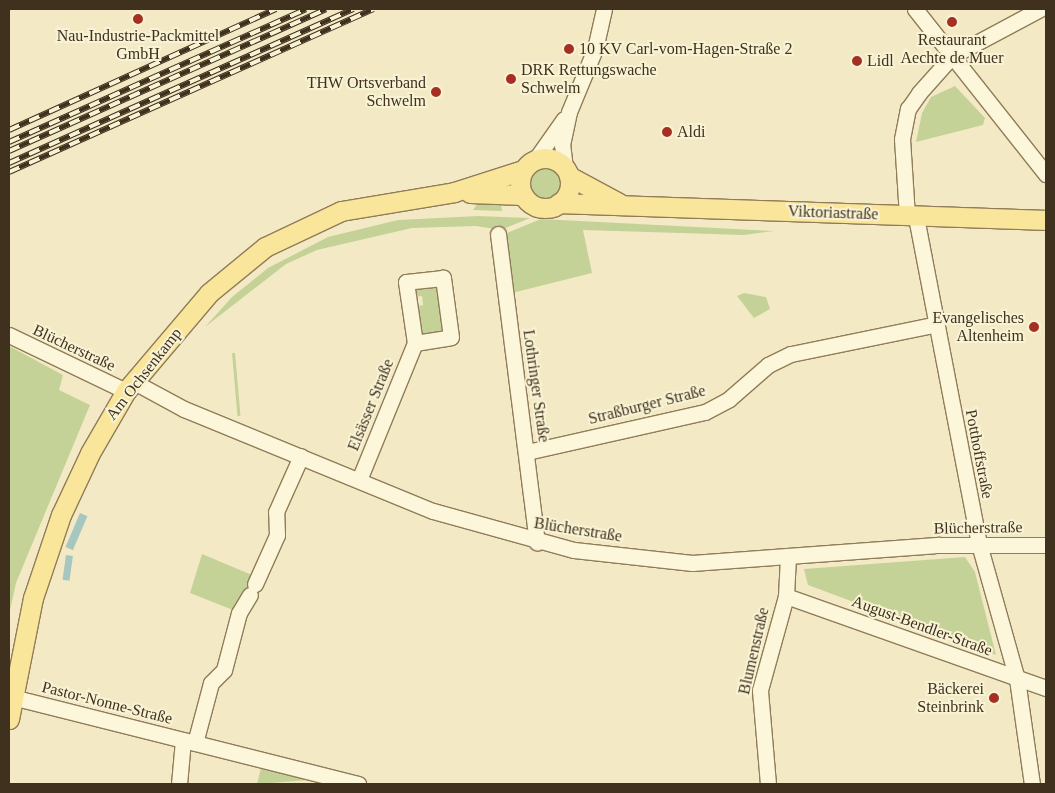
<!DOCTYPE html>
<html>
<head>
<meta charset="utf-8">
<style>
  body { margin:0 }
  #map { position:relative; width:1055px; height:793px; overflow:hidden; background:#f3eac5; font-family:"Times New Roman",serif }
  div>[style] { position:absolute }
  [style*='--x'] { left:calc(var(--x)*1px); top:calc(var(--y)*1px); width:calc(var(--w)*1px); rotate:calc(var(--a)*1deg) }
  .green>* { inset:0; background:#c5d297; transform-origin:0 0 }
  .round { border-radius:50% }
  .water>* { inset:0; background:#a7c6c0; transform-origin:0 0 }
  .roads { filter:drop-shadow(1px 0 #907c59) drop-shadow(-1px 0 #907c59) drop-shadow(0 1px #907c59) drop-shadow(0 -1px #907c59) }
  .minor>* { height:15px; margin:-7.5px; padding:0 7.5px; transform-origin:7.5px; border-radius:7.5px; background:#fcf6da }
  .major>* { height:19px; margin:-9.5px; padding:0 9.5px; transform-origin:9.5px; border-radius:9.5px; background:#f9e69a }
  .major>.ring { margin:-9.5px; padding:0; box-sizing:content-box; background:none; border:19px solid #f9e69a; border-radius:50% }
  .rail>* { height:5.5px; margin-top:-2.75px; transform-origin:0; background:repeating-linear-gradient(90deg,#f9f3d5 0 11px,#3f311e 0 22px); box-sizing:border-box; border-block:1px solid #3f311e }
  .dots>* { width:14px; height:14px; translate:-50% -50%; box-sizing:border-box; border:2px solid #f9f3d5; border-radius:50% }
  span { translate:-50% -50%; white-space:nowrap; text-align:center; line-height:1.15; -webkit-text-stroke:4px #f9f3d5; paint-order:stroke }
  .poi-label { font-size:16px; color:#3f311e }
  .left { translate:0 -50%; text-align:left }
  .right { translate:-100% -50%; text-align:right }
  .street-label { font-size:16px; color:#3f311e }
  .frame { position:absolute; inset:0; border:10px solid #3f311e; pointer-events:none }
</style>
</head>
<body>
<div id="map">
  <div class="green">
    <div style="clip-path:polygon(955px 86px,985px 118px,983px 125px,916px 142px,922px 113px,931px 97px)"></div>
    <div class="round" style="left:528px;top:166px;width:34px;height:34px"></div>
    <div style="clip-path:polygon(500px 197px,502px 211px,473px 210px,480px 200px)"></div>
    <div style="clip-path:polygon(478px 216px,530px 218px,501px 230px,476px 226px,412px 228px,317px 250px,286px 264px,205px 327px,232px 297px,268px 268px,328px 237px,398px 220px)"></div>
    <div style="clip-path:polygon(541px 219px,774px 231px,744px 235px,583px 230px,592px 273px,512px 293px,502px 235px)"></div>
    <div style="clip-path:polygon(418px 286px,437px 286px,442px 332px,419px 338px,414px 307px,423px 305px,422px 296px,413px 297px)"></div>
    <div style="clip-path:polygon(744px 293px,766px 297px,770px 309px,754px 318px,737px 296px)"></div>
    <div style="clip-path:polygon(9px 346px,63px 375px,59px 390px,90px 405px,16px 583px,9px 615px)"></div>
    <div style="left:235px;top:353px;width:63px;height:3px;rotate:85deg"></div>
    <div style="clip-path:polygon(202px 554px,252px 575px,248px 592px,233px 610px,190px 593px)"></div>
    <div style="clip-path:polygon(965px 557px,975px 572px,996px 655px,808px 585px,804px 569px)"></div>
    <div style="clip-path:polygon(261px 768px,262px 768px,309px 780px,257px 784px)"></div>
  </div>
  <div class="water">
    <div style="left:80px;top:513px;width:8px;height:37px;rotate:23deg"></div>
    <div style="left:66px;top:555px;width:7px;height:25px;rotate:8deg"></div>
  </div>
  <div class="roads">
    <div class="minor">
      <div style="--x:915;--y:9;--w:211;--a:51.6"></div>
      <div style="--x:535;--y:160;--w:50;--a:-54.7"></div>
      <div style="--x:565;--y:168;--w:23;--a:-97"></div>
      <div style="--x:562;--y:145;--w:34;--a:-78"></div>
      <div style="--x:569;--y:112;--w:68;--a:-67.6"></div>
      <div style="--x:595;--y:49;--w:41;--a:-77.3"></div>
      <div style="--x:907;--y:216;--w:77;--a:-93.7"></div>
      <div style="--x:902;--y:139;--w:31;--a:-79"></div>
      <div style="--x:908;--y:109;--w:19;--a:-55"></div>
      <div style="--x:919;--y:93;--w:50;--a:-48.3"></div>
      <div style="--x:952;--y:56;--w:100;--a:-28.1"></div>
      <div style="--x:916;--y:217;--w:333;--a:79.1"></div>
      <div style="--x:979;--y:544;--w:140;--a:74.3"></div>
      <div style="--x:1017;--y:679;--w:106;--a:81.9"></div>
      <div style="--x:498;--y:234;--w:311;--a:82.8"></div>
      <div style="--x:9;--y:335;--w:130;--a:25.6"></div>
      <div style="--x:134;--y:382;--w:57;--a:28.4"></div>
      <div style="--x:184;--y:409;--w:269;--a:22.3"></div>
      <div style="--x:433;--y:511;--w:146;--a:15.5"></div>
      <div style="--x:574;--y:550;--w:119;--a:6.3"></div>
      <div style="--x:692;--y:563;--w:248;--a:-4.2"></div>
      <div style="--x:939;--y:545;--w:107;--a:0"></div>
      <div style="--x:527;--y:452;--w:182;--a:-12.7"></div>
      <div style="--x:705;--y:412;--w:27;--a:-28"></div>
      <div style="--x:729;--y:399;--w:52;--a:-41.1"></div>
      <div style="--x:768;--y:365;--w:25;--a:-26"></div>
      <div style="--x:791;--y:354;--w:149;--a:-11.6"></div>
      <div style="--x:359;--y:480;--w:148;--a:-67.8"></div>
      <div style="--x:415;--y:343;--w:36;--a:-9"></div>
      <div style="--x:451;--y:337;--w:60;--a:-97.7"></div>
      <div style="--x:443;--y:278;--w:37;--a:174"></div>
      <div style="--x:406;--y:282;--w:62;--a:81.6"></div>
      <div style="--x:255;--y:584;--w:54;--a:-65.8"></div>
      <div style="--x:277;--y:535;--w:23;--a:-92"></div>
      <div style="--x:276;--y:512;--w:61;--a:-65.9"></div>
      <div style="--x:786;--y:596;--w:276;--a:19.5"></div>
      <div style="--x:12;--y:697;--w:357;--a:14.1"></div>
      <div style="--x:195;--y:743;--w:62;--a:-75.1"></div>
      <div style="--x:211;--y:683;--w:18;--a:-45"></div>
      <div style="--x:224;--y:670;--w:59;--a:-75.3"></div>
      <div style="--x:239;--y:613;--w:21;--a:-59"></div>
      <div style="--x:179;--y:784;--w:44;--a:-84.8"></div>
      <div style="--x:768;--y:784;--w:94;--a:-94.9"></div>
      <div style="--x:760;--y:690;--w:98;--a:-74.5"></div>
      <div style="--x:786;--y:596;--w:40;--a:-87.1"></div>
    </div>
    <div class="major">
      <div class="ring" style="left:520px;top:158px;width:31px;height:31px"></div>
      <div style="--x:569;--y:176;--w:57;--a:28.4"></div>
      <div style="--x:470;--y:193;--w:53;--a:2.2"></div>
      <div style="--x:559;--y:203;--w:487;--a:2"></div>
      <div style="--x:9;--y:719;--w:123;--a:-78.8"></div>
      <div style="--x:33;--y:598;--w:88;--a:-71.4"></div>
      <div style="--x:61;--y:515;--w:68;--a:-64.9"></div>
      <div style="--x:90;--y:453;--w:72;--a:-59.9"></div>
      <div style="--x:126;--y:391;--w:128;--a:-49.7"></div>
      <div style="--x:209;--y:293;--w:72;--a:-39.4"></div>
      <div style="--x:265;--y:247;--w:84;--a:-25.3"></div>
      <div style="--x:341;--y:211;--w:115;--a:-9.5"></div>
      <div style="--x:454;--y:192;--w:72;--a:-17.7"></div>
    </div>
  </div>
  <div class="rail">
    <div style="--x:9;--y:130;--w:293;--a:-24.4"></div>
    <div style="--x:9;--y:142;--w:325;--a:-24.1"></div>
    <div style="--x:9;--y:151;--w:347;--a:-24.1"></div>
    <div style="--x:9;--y:163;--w:377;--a:-24.1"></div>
    <div style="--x:9;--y:172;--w:399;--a:-24.1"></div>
  </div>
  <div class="dots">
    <div style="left:138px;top:19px;background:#a53022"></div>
    <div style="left:952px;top:22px;background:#a53022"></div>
    <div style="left:569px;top:49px;background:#a53022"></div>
    <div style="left:857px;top:61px;background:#a53022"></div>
    <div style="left:511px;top:79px;background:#a53022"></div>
    <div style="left:436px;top:92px;background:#a53022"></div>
    <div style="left:667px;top:132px;background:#a53022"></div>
    <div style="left:1034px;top:327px;background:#a53022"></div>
    <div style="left:994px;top:698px;background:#a53022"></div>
  </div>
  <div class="poi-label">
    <span style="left:138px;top:45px">Nau-Industrie-Packmittel<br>GmbH</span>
    <span style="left:952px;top:49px">Restaurant<br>Aechte de Muer</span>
    <span class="left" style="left:579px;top:49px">10 KV Carl-vom-Hagen-Straße 2</span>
    <span class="left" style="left:867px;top:61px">Lidl</span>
    <span class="left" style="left:521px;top:79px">DRK Rettungswache<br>Schwelm</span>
    <span class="right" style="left:426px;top:92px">THW Ortsverband<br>Schwelm</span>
    <span class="left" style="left:677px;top:132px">Aldi</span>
    <span class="right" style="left:1024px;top:327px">Evangelisches<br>Altenheim</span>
    <span class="right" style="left:984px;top:698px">Bäckerei<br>Steinbrink</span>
  </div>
  <div class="street-label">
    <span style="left:833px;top:213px;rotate:2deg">Viktoriastraße</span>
    <span style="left:74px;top:348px;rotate:25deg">Blücherstraße</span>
    <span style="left:144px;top:374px;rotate:-52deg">Am Ochsenkamp</span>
    <span style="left:536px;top:386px;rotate:82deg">Lothringer Straße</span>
    <span style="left:371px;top:405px;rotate:-68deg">Elsässer Straße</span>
    <span style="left:647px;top:405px;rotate:-14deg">Straßburger Straße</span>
    <span style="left:979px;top:454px;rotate:79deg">Potthoffstraße</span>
    <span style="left:978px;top:528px;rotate:-1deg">Blücherstraße</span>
    <span style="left:578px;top:530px;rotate:9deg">Blücherstraße</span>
    <span style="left:922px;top:626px;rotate:20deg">August-Bendler-Straße</span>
    <span style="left:754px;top:651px;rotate:-77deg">Blumenstraße</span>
    <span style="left:107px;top:703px;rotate:14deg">Pastor-Nonne-Straße</span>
  </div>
  <div class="frame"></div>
</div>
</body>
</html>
